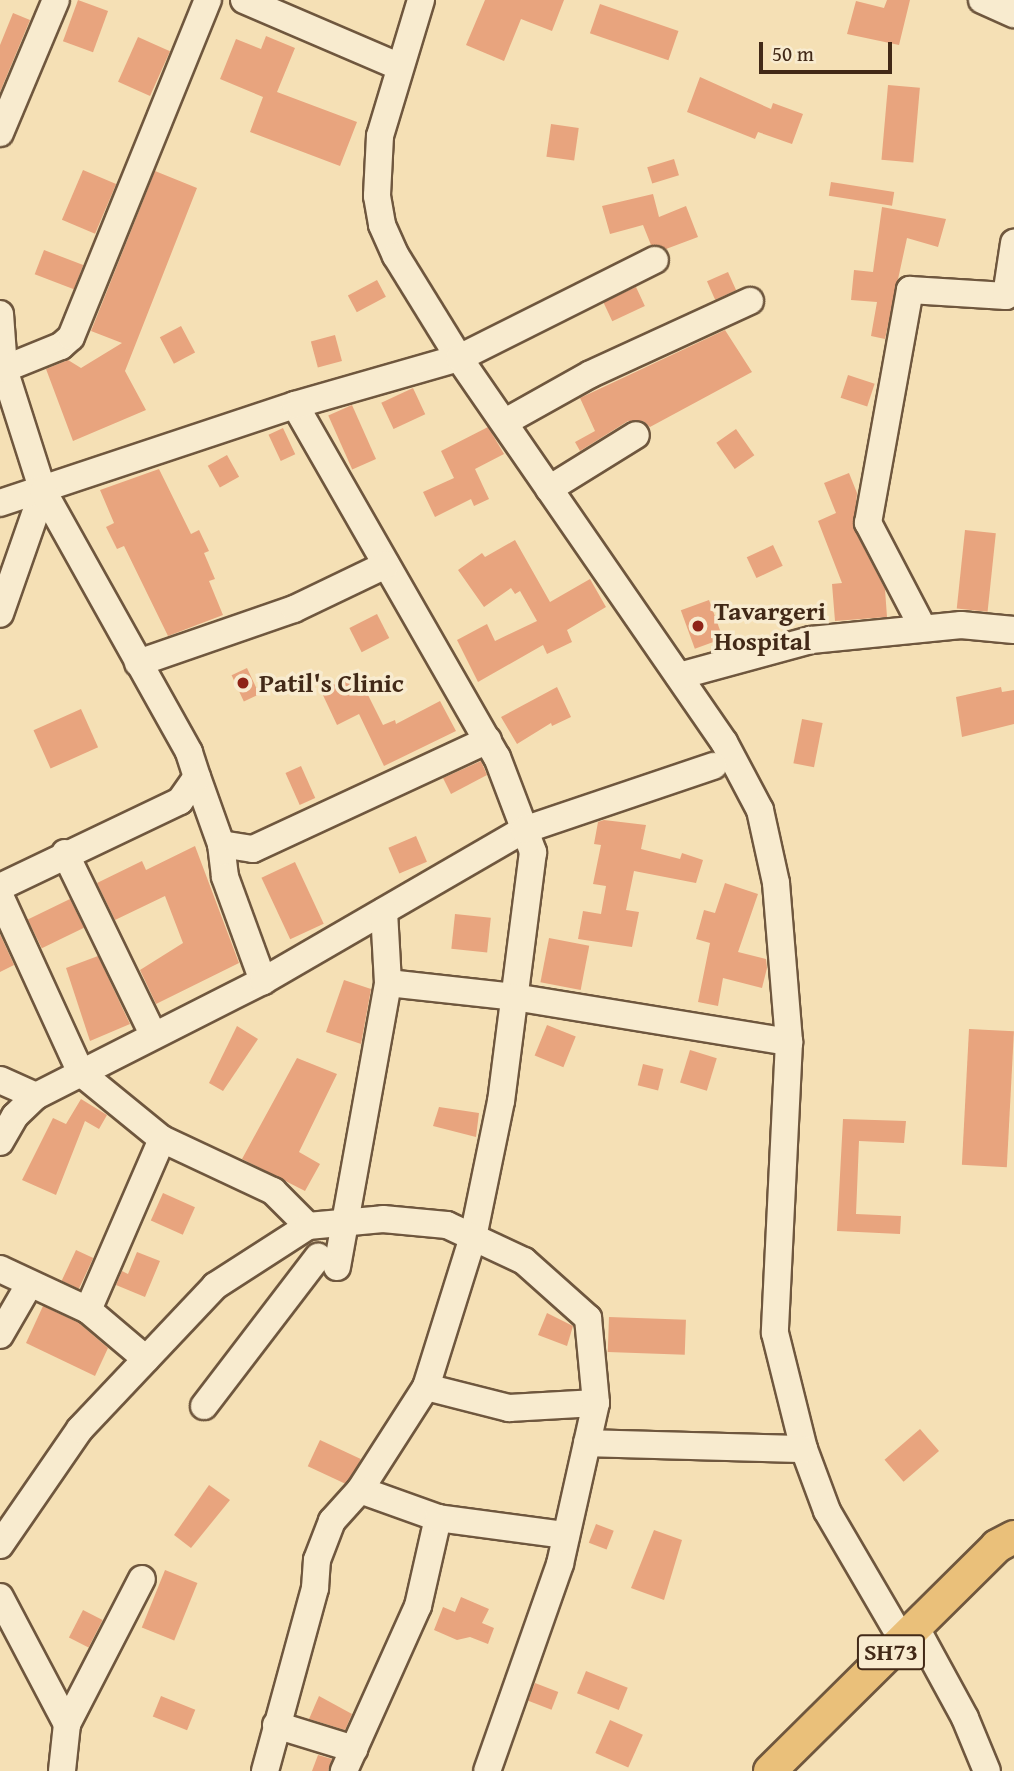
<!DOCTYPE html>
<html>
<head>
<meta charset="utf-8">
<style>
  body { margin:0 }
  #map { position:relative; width:1014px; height:1771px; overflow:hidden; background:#f5e0b5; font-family:"Gentium Book Plus",serif }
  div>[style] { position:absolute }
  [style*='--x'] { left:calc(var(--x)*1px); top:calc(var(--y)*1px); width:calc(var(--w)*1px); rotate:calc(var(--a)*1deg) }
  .building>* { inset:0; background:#e8a47e; transform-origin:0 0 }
  .roads { filter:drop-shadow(2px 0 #6f573e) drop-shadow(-2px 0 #6f573e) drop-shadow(0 2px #6f573e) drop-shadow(0 -2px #6f573e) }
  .minor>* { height:26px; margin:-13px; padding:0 13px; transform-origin:13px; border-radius:13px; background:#f8ebcf }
  .major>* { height:32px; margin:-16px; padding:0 16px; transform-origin:16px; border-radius:16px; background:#eac07a }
  .dots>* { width:19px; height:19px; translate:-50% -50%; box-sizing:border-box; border:4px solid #f8ebcf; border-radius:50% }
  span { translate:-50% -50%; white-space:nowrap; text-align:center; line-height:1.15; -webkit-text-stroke:7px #f8ebcf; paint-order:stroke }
  .shield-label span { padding:2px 5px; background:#f8ebcf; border:2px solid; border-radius:5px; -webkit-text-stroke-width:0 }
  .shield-label { font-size:24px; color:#422917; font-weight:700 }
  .poi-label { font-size:26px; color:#422917; font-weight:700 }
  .left { translate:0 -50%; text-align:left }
  .scale { position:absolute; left:759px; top:42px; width:133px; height:32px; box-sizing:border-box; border:4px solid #422917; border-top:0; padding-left:9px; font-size:21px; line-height:24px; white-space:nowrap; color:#422917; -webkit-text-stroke:5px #f8ebcf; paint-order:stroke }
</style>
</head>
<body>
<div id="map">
  <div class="building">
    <div style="left:78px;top:0;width:32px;height:44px;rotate:20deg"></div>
    <div style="clip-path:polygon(485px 0,564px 0,552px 31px,521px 19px,504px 61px,466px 45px)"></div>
    <div style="clip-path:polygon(887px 0,910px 0,899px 45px,847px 34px,856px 1px,884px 8px)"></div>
    <div style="left:600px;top:4px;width:83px;height:31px;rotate:19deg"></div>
    <div style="clip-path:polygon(13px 13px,30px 20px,0 92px,0 45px)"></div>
    <div style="clip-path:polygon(266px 36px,295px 48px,277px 92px,357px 122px,340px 166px,250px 132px,263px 97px,220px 79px,236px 39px,261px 49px)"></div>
    <div style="left:138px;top:37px;width:35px;height:49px;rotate:24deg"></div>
    <div style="clip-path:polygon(700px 77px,771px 109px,773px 103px,803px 114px,792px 144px,758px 132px,755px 139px,687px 112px)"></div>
    <div style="left:888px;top:85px;width:32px;height:75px;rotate:5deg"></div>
    <div style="left:551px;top:124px;width:28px;height:33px;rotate:8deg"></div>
    <div style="left:674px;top:159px;width:17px;height:28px;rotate:73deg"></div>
    <div style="left:83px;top:170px;width:36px;height:54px;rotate:23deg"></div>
    <div style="clip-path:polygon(155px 171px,197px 188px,125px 371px,146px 410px,73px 441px,46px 369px,68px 360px,81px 368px,122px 343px,91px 331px)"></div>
    <div style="left:831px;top:182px;width:64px;height:14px;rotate:9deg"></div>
    <div style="clip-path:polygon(653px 194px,659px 217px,686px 206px,698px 237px,666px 249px,651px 245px,643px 225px,610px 234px,602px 206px)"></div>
    <div style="clip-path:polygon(882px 207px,946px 219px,938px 247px,907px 238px,885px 339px,871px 336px,877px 302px,851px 300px,854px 270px,873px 272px)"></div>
    <div style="left:44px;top:250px;width:42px;height:26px;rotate:21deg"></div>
    <div style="left:728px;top:272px;width:20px;height:23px;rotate:66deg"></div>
    <div style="left:377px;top:280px;width:19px;height:33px;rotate:62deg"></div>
    <div style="left:636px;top:287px;width:21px;height:36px;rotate:65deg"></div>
    <div style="left:181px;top:326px;width:30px;height:24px;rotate:62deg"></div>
    <div style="clip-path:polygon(725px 330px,752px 372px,650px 427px,643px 421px,628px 421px,580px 451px,575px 442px,595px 431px,580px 398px)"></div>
    <div style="left:335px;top:335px;width:27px;height:25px;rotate:75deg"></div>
    <div style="left:848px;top:375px;width:28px;height:24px;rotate:18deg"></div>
    <div style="left:413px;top:388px;width:29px;height:35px;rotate:65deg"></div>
    <div style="left:352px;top:405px;width:59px;height:26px;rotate:66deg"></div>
    <div style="clip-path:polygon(488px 427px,504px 454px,475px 469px,489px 499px,474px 506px,471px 499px,435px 517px,423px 492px,454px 478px,441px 451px)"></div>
    <div style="left:283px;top:428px;width:29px;height:16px;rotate:65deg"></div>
    <div style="left:736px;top:429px;width:32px;height:24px;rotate:55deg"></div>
    <div style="left:227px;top:455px;width:25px;height:22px;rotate:61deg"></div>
    <div style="clip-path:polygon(159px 469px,191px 534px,199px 530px,209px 551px,204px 553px,215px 579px,209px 581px,223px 615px,168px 636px,124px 546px,117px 549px,106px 527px,114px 523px,100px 490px)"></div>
    <div style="clip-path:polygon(849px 473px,857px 493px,854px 529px,885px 589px,887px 617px,835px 621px,832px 584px,842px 583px,818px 521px,836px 513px,824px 483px)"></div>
    <div style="left:965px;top:530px;width:31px;height:79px;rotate:6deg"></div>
    <div style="clip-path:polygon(515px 540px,550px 602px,590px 579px,606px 607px,567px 630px,572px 642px,547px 654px,543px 645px,478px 682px,457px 640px,487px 624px,495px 641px,537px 621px,520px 591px,515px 594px,511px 588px,484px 607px,458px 570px,482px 553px,485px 557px)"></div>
    <div style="left:773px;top:545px;width:23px;height:29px;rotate:65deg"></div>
    <div style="left:709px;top:600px;width:41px;height:30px;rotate:70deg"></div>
    <div style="left:377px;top:614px;width:27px;height:31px;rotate:63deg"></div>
    <div style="left:247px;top:668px;width:29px;height:17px;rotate:65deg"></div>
    <div style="clip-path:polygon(357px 673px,383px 725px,395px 720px,396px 724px,440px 701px,456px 731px,384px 766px,359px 714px,337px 725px,321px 691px)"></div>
    <div style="clip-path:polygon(557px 687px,571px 717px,552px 726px,551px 723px,517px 744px,501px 717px)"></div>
    <div style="clip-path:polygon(1001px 687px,1002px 692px,1014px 690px,1014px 724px,962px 737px,956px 697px)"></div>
    <div style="left:81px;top:709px;width:42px;height:52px;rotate:66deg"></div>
    <div style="left:802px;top:719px;width:21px;height:45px;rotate:11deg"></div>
    <div style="clip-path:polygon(481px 761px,487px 775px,451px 794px,443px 778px)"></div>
    <div style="left:301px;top:766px;width:35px;height:17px;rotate:66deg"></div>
    <div style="clip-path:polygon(604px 820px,646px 825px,641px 849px,680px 859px,682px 853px,703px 860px,696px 883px,634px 871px,626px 910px,639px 912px,632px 947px,578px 939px,583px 911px,601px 914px,606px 886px,593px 884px,601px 845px,594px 844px,598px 822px)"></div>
    <div style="left:416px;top:836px;width:28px;height:30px;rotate:67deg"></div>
    <div style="clip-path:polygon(195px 846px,239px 963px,156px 1004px,140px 970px,183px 943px,165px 896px,115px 920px,97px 883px,142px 861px,146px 870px)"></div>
    <div style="left:295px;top:862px;width:68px;height:37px;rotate:65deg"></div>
    <div style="clip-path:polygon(725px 883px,758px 894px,738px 952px,766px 959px,767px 968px,762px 988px,723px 978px,718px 1006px,698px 1002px,710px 943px,696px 939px,704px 910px,715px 913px)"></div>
    <div style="left:70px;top:899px;width:32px;height:47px;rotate:64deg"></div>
    <div style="left:455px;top:914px;width:36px;height:35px;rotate:6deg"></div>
    <div style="clip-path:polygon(0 934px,14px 965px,0 972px)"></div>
    <div style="left:549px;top:938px;width:41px;height:45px;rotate:11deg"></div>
    <div style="clip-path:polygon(98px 956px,130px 1024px,90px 1041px,66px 968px)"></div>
    <div style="clip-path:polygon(344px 980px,371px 989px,361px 1044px,326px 1032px)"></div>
    <div style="left:547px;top:1025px;width:31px;height:33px;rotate:22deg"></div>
    <div style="clip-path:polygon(237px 1026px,258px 1039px,223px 1091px,209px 1083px)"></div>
    <div style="left:969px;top:1029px;width:45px;height:136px;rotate:3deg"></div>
    <div style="left:690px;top:1050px;width:28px;height:34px;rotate:17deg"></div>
    <div style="clip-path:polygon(297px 1058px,337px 1074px,299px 1152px,320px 1164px,305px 1191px,242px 1159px)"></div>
    <div style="left:643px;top:1064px;width:21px;height:22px;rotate:14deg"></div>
    <div style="clip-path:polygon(81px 1099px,107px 1115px,99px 1129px,85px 1121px,56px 1195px,22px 1180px,53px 1118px,66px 1124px)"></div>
    <div style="clip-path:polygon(439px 1107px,479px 1113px,476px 1137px,433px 1126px)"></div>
    <div style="clip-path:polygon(843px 1119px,906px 1121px,904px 1143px,859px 1141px,856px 1214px,901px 1216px,900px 1234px,837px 1231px)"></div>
    <div style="left:163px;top:1193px;width:35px;height:30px;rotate:24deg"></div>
    <div style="left:76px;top:1250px;width:19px;height:34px;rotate:25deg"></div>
    <div style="clip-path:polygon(137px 1252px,160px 1261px,145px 1297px,116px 1285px,122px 1271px,128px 1274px)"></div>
    <div style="clip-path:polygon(43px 1306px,79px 1323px,108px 1348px,95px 1376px,26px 1343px)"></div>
    <div style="clip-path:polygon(547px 1313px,573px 1326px,567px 1346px,538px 1335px)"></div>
    <div style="left:609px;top:1317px;width:77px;height:35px;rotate:2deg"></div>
    <div style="left:920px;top:1429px;width:29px;height:47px;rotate:49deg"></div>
    <div style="left:320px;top:1440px;width:45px;height:29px;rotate:25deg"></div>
    <div style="clip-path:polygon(209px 1485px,230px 1500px,191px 1548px,174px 1535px)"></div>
    <div style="left:596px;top:1524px;width:19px;height:20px;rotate:21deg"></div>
    <div style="clip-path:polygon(654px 1530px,682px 1540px,664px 1600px,631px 1588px)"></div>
    <div style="left:165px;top:1570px;width:35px;height:62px;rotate:22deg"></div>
    <div style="clip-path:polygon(461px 1597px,489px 1609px,482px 1623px,494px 1628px,488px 1644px,470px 1637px,457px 1640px,434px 1630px,443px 1607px,455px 1612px)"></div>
    <div style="left:83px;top:1610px;width:22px;height:31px;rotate:27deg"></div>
    <div style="left:586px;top:1671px;width:45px;height:24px;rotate:22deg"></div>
    <div style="left:535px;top:1683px;width:25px;height:19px;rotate:21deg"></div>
    <div style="left:161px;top:1696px;width:37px;height:22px;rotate:22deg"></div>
    <div style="clip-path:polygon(319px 1696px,352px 1714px,345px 1730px,309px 1719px)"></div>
    <div style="left:610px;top:1720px;width:36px;height:36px;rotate:24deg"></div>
    <div style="clip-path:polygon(318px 1755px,332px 1759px,328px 1771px,312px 1771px)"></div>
  </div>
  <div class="roads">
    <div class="minor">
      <div style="--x:244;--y:0;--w:168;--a:23.2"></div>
      <div style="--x:421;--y:0;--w:142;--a:106.8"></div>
      <div style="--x:380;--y:136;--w:60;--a:92.9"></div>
      <div style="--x:377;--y:196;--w:29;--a:80"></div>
      <div style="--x:382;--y:225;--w:34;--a:66"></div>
      <div style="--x:396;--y:256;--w:120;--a:58.3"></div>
      <div style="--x:459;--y:358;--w:467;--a:55.4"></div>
      <div style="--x:724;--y:742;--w:77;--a:62.1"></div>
      <div style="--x:760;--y:810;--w:75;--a:77.6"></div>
      <div style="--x:776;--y:883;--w:160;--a:85.3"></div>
      <div style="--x:789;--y:1042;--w:291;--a:92.8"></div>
      <div style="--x:775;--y:1333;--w:120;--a:76"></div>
      <div style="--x:804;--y:1449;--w:66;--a:69.6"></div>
      <div style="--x:827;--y:1511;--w:151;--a:59.7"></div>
      <div style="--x:982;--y:0;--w:35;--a:24"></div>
      <div style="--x:0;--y:133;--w:144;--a:-67.2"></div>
      <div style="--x:0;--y:314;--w:55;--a:85.8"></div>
      <div style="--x:4;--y:369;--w:128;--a:72.3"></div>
      <div style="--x:43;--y:491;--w:130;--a:109.3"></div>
      <div style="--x:4;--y:369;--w:61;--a:-22"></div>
      <div style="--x:61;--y:346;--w:13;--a:-42"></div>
      <div style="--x:71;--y:337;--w:364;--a:-67.9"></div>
      <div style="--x:295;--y:405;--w:406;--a:60.2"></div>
      <div style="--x:497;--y:757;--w:102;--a:69.2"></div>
      <div style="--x:533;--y:852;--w:251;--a:97.3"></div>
      <div style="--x:501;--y:1101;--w:139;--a:101.6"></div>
      <div style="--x:473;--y:1237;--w:157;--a:107.4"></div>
      <div style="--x:426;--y:1387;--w:122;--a:122.7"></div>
      <div style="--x:360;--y:1490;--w:83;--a:19.7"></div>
      <div style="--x:438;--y:1518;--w:90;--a:102.8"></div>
      <div style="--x:418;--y:1606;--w:181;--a:114.2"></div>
      <div style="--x:505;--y:422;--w:98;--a:-29.2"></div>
      <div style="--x:591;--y:374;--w:175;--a:-24.7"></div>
      <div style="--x:549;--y:489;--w:102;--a:-31.8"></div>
      <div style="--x:0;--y:503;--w:311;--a:-18.4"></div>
      <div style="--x:295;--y:405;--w:171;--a:-16"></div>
      <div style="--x:459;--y:358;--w:219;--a:-26.6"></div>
      <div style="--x:923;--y:628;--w:119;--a:-117.6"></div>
      <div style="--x:868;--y:523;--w:237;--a:-79.8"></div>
      <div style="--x:910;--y:290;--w:96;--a:3.6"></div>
      <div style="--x:1006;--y:296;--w:54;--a:-81.4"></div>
      <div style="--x:138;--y:663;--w:165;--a:-19.1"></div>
      <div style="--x:294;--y:609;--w:102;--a:-25.6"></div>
      <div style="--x:679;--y:676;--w:137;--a:-15.3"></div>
      <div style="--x:811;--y:640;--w:151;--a:-5.7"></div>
      <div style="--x:961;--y:625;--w:53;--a:5.4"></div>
      <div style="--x:197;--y:777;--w:71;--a:70.3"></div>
      <div style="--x:221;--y:844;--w:32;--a:9"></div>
      <div style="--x:253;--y:849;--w:259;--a:-24.9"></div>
      <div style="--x:221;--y:844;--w:33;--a:83"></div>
      <div style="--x:225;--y:877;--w:111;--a:69.9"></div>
      <div style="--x:65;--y:853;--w:203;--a:64.1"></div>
      <div style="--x:0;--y:887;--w:199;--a:-25.5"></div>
      <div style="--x:180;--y:801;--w:29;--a:-55"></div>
      <div style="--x:197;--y:777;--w:26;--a:-108"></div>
      <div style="--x:189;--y:752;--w:299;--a:-119.2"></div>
      <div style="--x:0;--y:896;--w:195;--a:65.4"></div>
      <div style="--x:81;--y:1073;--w:104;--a:39.2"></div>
      <div style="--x:162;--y:1139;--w:123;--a:25.1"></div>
      <div style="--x:273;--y:1191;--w:49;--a:45"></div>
      <div style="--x:388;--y:983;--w:127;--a:6.3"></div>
      <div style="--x:514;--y:997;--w:279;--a:9.3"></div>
      <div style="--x:0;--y:1080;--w:39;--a:24"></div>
      <div style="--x:36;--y:1096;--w:254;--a:-26.9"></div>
      <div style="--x:263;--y:981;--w:302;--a:-30.1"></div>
      <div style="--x:524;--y:830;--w:200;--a:-18.7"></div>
      <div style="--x:0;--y:1142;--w:30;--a:-60"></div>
      <div style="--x:15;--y:1116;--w:29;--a:-44"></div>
      <div style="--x:337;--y:1267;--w:289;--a:-79.8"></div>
      <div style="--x:388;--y:983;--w:72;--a:-93.2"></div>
      <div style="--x:0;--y:1269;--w:97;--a:25"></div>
      <div style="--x:88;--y:1310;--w:76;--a:40.2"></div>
      <div style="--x:88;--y:1310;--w:186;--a:-66.6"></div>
      <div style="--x:0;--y:1335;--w:58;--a:-59.9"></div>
      <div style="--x:426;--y:1387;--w:86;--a:14.2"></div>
      <div style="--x:509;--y:1408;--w:87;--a:-3.3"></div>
      <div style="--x:204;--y:1406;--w:188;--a:-52.6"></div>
      <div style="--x:587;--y:1443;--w:217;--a:1.6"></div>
      <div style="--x:438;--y:1518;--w:129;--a:7.6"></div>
      <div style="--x:0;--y:1545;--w:141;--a:-55.4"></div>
      <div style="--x:80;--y:1429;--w:197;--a:-46.6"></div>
      <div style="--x:215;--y:1286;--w:111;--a:-32.8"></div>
      <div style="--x:308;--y:1226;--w:75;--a:-5.3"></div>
      <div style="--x:383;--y:1219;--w:64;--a:5.4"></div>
      <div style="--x:447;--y:1225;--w:85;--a:25.1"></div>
      <div style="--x:524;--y:1261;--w:86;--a:41.7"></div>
      <div style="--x:588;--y:1318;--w:85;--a:84.6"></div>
      <div style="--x:596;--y:1403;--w:165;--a:102.6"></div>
      <div style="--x:560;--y:1564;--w:219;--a:109.4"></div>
      <div style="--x:0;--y:1597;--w:144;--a:62.2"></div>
      <div style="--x:67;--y:1724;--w:47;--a:96.1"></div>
      <div style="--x:916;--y:1628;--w:102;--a:61.4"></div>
      <div style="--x:965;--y:1718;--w:57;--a:67.5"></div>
      <div style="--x:67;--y:1724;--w:163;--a:-62.7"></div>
      <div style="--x:276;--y:1725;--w:82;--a:17.1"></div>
      <div style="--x:265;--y:1771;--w:190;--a:-74.7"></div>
      <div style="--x:315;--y:1588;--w:28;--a:-86"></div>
      <div style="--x:317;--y:1560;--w:42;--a:-69"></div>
      <div style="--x:332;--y:1521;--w:42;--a:-47.9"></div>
    </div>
    <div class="major">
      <div style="--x:770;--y:1771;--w:320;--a:-44.7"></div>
      <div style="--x:997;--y:1546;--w:19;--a:-28"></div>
    </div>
  </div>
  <div class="dots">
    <div style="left:698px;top:626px;background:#8f2418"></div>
    <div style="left:243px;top:683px;background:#8f2418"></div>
  </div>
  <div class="shield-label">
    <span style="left:891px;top:1652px">SH73</span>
  </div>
  <div class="poi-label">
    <span class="left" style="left:714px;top:626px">Tavargeri<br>Hospital</span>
    <span class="left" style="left:259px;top:683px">Patil's Clinic</span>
  </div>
  <div class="scale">50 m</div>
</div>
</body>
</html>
